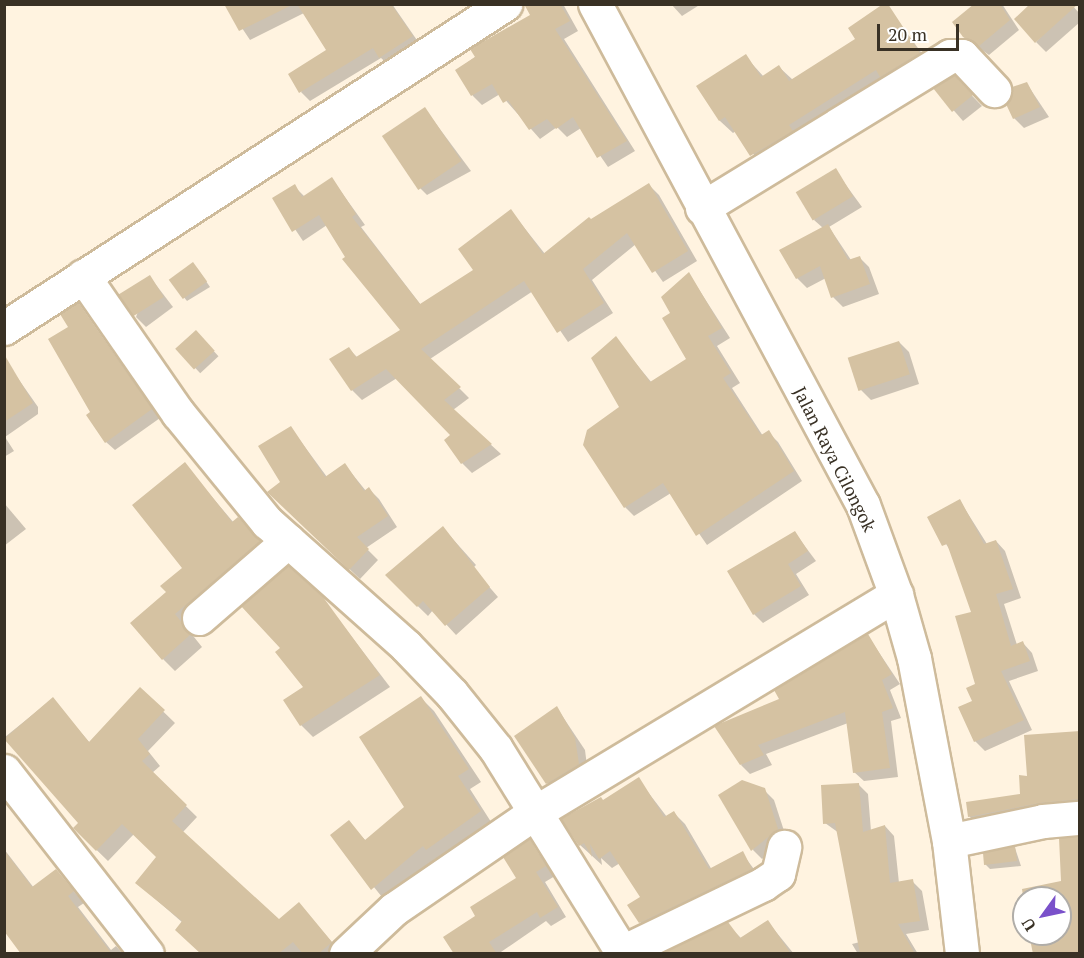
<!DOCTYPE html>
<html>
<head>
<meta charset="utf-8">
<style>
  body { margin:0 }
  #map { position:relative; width:1084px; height:958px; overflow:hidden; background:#fff3e0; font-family:"PT Serif",serif }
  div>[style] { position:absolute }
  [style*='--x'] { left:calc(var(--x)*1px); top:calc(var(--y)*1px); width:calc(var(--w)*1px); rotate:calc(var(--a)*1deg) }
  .shadow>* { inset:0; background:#0003; transform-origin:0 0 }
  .building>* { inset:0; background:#d5c2a2; transform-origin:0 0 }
  .roads { filter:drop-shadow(2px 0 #cebb9b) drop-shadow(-2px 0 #cebb9b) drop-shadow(0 2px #cebb9b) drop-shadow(0 -2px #cebb9b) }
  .minor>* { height:33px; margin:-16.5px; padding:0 16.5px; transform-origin:16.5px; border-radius:16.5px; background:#fff }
  .highway>* { height:33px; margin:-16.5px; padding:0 16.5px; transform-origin:16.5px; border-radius:16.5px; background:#fff }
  span { translate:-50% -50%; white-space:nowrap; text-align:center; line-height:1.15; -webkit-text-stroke:4.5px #fff; paint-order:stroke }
  .street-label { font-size:18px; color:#393125 }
  .frame { position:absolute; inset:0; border:6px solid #393125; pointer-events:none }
  .north { position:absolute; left:1012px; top:886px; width:60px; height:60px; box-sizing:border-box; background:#fff; border:2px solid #b0ada8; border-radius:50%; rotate:237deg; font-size:16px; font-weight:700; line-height:24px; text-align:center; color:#393125 }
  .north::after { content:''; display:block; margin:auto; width:21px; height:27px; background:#7a51ca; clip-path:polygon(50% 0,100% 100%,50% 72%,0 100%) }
  .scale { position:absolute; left:877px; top:24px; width:82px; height:27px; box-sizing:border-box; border:3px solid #393125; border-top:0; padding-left:8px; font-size:18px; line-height:21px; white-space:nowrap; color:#393125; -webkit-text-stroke:4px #fff; paint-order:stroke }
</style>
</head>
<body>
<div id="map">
  <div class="shadow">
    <div style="clip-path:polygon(226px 4px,392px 4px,421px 46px,390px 66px,381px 58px,310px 101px,301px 92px,328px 50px,304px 13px,250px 40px)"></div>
    <div style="clip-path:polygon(526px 4px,563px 4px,578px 31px,564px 39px,635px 151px,608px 167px,581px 128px,567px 137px,557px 127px,540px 139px,500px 94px,482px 105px,473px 96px,457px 70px,532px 16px)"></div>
    <div style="clip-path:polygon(671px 4px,701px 4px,682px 16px)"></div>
    <div style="clip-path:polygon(886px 4px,931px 66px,764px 168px,736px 131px,733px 133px,720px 121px,698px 87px,745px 56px,764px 77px,779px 67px,793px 80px,857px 40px)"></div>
    <div style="clip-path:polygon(977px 4px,1002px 4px,1019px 30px,989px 55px,964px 37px)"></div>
    <div style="clip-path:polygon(1071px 4px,1080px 14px,1080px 22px,1046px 52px,1036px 42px)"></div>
    <div style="clip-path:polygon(954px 77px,982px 106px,963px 121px,935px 89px)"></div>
    <div style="clip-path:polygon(1027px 84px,1049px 117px,1024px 128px,1014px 118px)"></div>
    <div style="clip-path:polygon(425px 109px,471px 171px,427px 195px,417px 185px)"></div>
    <div style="clip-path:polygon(835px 170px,862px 207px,829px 227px,851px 260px,859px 257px,869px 267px,879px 294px,843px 307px,833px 297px,826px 278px,807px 288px,797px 278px,823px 228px,814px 220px)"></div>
    <div style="clip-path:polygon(332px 179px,365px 225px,361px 227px,421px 305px,475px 270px,511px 211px,545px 254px,649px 185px,659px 195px,697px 261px,663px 282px,636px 244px,592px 280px,613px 313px,568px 342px,533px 291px,430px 359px,469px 398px,453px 410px,501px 454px,472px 473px,462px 463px,452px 435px,397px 378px,362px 400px,352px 390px,349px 349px,358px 358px,402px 330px,344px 260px,347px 257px,327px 225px,303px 241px,274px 198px,294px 186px,305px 197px)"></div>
    <div style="clip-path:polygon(197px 268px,210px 287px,187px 301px,183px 296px)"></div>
    <div style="clip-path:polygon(689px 274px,730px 338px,717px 346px,740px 383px,732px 388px,763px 436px,768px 432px,778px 442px,802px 481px,707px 545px,671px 493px,634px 516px,625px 507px,615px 338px,652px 383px,688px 360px,672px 314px)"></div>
    <div style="clip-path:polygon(150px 277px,173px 307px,146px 327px,136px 317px)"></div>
    <div style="clip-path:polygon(78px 304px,160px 418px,115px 450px,106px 442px,92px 412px,70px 328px)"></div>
    <div style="left:196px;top:332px;width:33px;height:25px;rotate:47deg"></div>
    <div style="clip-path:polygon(899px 342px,909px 352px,919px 384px,871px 400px,861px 390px)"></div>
    <div style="clip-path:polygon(17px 377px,38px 407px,38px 414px,5px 437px,14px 451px,4px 457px,4px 385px)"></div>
    <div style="clip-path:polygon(291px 428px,327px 477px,345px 465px,366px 491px,369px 489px,379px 499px,397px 527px,366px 548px,378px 560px,360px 579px,269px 493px,281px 482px)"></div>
    <div style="clip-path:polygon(185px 465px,234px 523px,250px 531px,271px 554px,186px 627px,202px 647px,175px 671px,163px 659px,168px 592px,184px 568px)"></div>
    <div style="clip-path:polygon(960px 501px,987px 544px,996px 541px,1005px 551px,1021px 598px,1004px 604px,1017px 645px,1023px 643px,1032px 653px,1038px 671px,1009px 681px,1032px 730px,985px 751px,975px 741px,960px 708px,974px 702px,977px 685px,973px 612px,953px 555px,929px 517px)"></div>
    <div style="clip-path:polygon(4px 503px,26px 529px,4px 546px)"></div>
    <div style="clip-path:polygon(443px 528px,476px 565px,473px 568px,498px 597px,456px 635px,433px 610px,428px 616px,387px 576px)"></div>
    <div style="clip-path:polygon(795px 533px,816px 561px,796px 574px,809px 595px,763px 623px,754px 614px)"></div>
    <div style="clip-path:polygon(322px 598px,390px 687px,313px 737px,301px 725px)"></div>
    <div style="clip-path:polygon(868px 636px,900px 684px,890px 690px,901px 718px,891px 721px,898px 777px,864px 781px,854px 772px,848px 723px,766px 754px,772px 765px,750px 774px,741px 765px,781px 699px)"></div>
    <div style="clip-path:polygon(140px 689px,175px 723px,148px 751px,160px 766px,152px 773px,197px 817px,183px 832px,279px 921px,299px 904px,342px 954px,202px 954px,183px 923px,137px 883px,158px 857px,134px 834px,108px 861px,78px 832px,79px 822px,5px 737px,52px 699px,90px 743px)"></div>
    <div style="clip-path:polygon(421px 698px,434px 711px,481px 782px,470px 789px,493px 825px,440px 862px,437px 858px,386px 902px,332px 835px,348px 822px,366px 841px,406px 807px)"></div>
    <div style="clip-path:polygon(557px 708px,585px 750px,588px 774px,557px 793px,547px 783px)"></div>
    <div style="clip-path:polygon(1080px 733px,1080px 812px,980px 827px,969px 816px,1022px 795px,1028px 778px)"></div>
    <div style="clip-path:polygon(638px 779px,667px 817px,674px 813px,685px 824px,712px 870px,742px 853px,762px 880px,651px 933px,640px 922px,643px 898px,620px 863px,612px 868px,601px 858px,602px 865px,580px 845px,604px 802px)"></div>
    <div style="clip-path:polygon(858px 784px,868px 794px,871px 831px,885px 826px,894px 836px,899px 883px,912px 881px,922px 891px,929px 930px,906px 934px,918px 954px,858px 954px,852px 944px,860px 942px,839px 833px,825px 823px)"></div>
    <div style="clip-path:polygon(764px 790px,774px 800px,787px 840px,762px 859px,753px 850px)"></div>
    <div style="clip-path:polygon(529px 841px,555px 876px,545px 882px,566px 917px,551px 926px,546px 921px,498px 954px,456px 954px,477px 916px,518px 879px)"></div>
    <div style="clip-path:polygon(1015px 848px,1021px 866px,990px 869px,985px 864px)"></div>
    <div style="clip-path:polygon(4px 849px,34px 888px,56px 871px,84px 903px,78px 907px,111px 950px,116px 946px,123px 954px,23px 954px,4px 929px)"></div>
    <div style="clip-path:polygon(768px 922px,794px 954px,666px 954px,727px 924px,742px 939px)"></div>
  </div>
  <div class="building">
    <div style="clip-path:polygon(224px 4px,294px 4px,239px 31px)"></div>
    <div style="clip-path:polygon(297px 4px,391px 4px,413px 36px,379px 58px,373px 48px,299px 93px,288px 74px,326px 50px)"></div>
    <div style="clip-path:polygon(524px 4px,560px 4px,570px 21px,555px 29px,627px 141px,597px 158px,573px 117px,556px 129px,547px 119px,529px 130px,508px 100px,503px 103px,492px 84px,471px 96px,455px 70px,475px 57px,470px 49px,530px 15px)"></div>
    <div style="clip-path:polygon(883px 4px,888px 4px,920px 53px,880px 77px,876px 70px,789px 125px,793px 131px,750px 156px,725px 117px,719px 121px,696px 86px,746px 54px,761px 77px,779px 65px,789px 81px,855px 39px,848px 28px)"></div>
    <div style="clip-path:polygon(974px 4px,1000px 4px,1010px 20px,979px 46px,963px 37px,952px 22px)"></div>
    <div style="clip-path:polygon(1030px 4px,1078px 4px,1035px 43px,1014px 19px)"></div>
    <div style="clip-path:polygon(954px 75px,973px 95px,952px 112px,933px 88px)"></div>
    <div style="clip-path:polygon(1027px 82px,1040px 107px,1013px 119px,1006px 104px,1012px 87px)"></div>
    <div style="left:425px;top:107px;width:65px;height:52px;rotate:56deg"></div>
    <div style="left:836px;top:168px;width:33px;height:47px;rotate:59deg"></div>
    <div style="clip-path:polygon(332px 177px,356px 214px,352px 217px,420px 304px,473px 270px,458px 249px,511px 209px,543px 254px,589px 217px,591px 219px,649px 183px,688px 251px,652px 273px,627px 233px,583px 269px,604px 303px,557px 333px,524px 281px,421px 349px,461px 387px,444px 400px,492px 444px,461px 464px,444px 440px,450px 435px,386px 369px,351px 391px,329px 359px,349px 347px,356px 357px,400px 330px,342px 259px,345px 257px,319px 215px,292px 232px,272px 198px,295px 184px,302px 197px)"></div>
    <div style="clip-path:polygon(828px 224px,848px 260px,860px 256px,870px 284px,831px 298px,820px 266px,796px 279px,779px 250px)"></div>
    <div style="left:193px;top:262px;width:24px;height:30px;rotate:54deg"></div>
    <div style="clip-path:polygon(689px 272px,722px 328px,708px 336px,731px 373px,723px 378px,761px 435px,769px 430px,794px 471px,696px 536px,663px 483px,624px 508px,583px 445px,587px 430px,619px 407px,591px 358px,616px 336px,650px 382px,686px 359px,662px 318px,670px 313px,661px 297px)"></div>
    <div style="left:150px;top:275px;width:26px;height:37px;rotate:58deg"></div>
    <div style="clip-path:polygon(78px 302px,152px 409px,105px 443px,86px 415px,90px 412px,48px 339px,68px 327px,60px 314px)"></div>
    <div style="left:196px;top:330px;width:28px;height:28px;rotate:48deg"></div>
    <div style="left:899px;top:341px;width:35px;height:54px;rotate:72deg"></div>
    <div style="clip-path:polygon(4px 354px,33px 403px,4px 422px)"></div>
    <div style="clip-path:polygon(291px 426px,325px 477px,345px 463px,364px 491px,369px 487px,388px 516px,357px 537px,369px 549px,349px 570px,267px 492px,280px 482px,258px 446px)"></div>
    <div style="clip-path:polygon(185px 462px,232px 522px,238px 517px,260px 541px,175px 614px,191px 634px,162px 660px,130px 623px,166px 592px,160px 586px,182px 568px,132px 505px)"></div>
    <div style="clip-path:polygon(960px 499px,984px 544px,996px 540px,1013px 589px,996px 594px,1011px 646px,1023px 641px,1030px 661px,1001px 671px,1024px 720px,974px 742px,958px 707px,972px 701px,966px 688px,975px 684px,955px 616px,971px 612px,947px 544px,942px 546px,927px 517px)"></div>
    <div style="clip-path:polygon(443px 526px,490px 587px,445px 626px,423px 601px,417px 607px,385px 575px)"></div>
    <div style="clip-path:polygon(795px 531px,808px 551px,788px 564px,801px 586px,753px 615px,727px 571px)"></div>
    <div style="clip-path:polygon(288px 566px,323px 597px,380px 675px,300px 726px,283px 700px,303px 687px,275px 652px,280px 648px,241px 606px)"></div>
    <div style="clip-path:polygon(868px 634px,892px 674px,882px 680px,893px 708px,882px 712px,890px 768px,853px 773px,845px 712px,758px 745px,764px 755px,740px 765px,714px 726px,779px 699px,774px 690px)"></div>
    <div style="clip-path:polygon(140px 687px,165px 710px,138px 739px,150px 754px,142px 761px,187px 805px,172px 821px,279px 919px,299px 902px,332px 942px,318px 954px,303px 954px,293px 942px,278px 954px,201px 954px,175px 930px,182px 921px,135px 883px,156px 857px,122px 824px,96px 851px,73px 828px,78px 823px,4px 739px,53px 697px,89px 742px)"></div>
    <div style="clip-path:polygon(421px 696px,469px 769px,458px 776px,481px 811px,426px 850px,423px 846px,371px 890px,330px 835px,349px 820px,365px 840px,404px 807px,359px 737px)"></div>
    <div style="clip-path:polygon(557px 706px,575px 738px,579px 764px,546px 784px,514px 736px)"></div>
    <div style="clip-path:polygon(1080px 731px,1080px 799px,1039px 803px,968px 817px,966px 802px,1020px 794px,1019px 775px,1027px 776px,1024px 735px)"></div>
    <div style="clip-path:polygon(639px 777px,664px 817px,674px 811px,709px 869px,743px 851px,752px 869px,639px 923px,627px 905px,640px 897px,610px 851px,599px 859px,590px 844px,592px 857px,584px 843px,579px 846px,561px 819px,601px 797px,603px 800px)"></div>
    <div style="clip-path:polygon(742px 780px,765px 788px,778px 829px,751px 851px,718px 795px)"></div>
    <div style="clip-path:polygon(859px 783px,863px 832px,885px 825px,890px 883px,913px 879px,920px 921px,898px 924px,915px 954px,860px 954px,835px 823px,823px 824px,821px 785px)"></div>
    <div style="clip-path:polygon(1080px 837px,1080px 954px,1033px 954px,1029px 934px,1060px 934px,1060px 898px,1024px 898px,1024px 903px,1022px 889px,1061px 881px,1059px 838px)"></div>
    <div style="clip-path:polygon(530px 839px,546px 866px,536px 872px,558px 907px,540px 918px,537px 912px,489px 942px,497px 954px,454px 954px,443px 937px,475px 916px,470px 907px,516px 878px,503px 857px)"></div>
    <div style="clip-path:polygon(1015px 846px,1017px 861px,984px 865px,983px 853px)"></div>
    <div style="clip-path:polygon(4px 850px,32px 887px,56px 869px,74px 891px,68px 896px,112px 954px,21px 954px,4px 931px)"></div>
    <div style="clip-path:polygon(768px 920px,791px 954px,662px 954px,728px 922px,740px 938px)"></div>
  </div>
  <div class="roads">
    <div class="minor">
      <div style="--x:702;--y:208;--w:291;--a:-31.5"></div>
      <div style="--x:950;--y:56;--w:12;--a:0"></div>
      <div style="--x:962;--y:56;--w:47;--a:46.7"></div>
      <div style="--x:83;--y:276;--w:167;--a:55.3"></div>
      <div style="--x:178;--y:413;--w:141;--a:50.8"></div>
      <div style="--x:267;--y:522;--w:186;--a:41.7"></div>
      <div style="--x:406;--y:646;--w:66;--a:46.2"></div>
      <div style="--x:452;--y:694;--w:70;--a:51.3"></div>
      <div style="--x:496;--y:749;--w:239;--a:58.2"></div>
      <div style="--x:622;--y:952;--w:157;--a:-25.7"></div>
      <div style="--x:763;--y:884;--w:18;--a:-34"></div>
      <div style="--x:778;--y:874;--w:28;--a:-77"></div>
      <div style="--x:4;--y:328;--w:597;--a:-32.89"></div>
      <div style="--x:199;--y:618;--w:118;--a:-40.9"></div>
      <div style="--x:4;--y:771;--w:232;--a:52"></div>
      <div style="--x:949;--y:841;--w:96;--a:-12"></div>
      <div style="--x:1043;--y:821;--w:37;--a:-5"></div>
      <div style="--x:346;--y:954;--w:66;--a:-43.2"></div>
      <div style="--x:394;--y:909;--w:170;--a:-34.4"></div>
      <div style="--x:534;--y:813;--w:423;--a:-31.1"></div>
    </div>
    <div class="highway">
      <div style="--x:595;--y:4;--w:568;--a:61.86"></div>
      <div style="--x:863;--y:505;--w:96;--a:69.9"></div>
      <div style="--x:896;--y:595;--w:66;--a:74.1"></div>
      <div style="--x:914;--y:658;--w:186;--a:79.2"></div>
      <div style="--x:949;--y:841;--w:114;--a:83.4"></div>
    </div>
  </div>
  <div class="street-label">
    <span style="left:835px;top:459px;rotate:63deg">Jalan Raya Cilongok</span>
  </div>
  <div class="frame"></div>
  <div class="north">U</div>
  <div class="scale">20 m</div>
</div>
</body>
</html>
